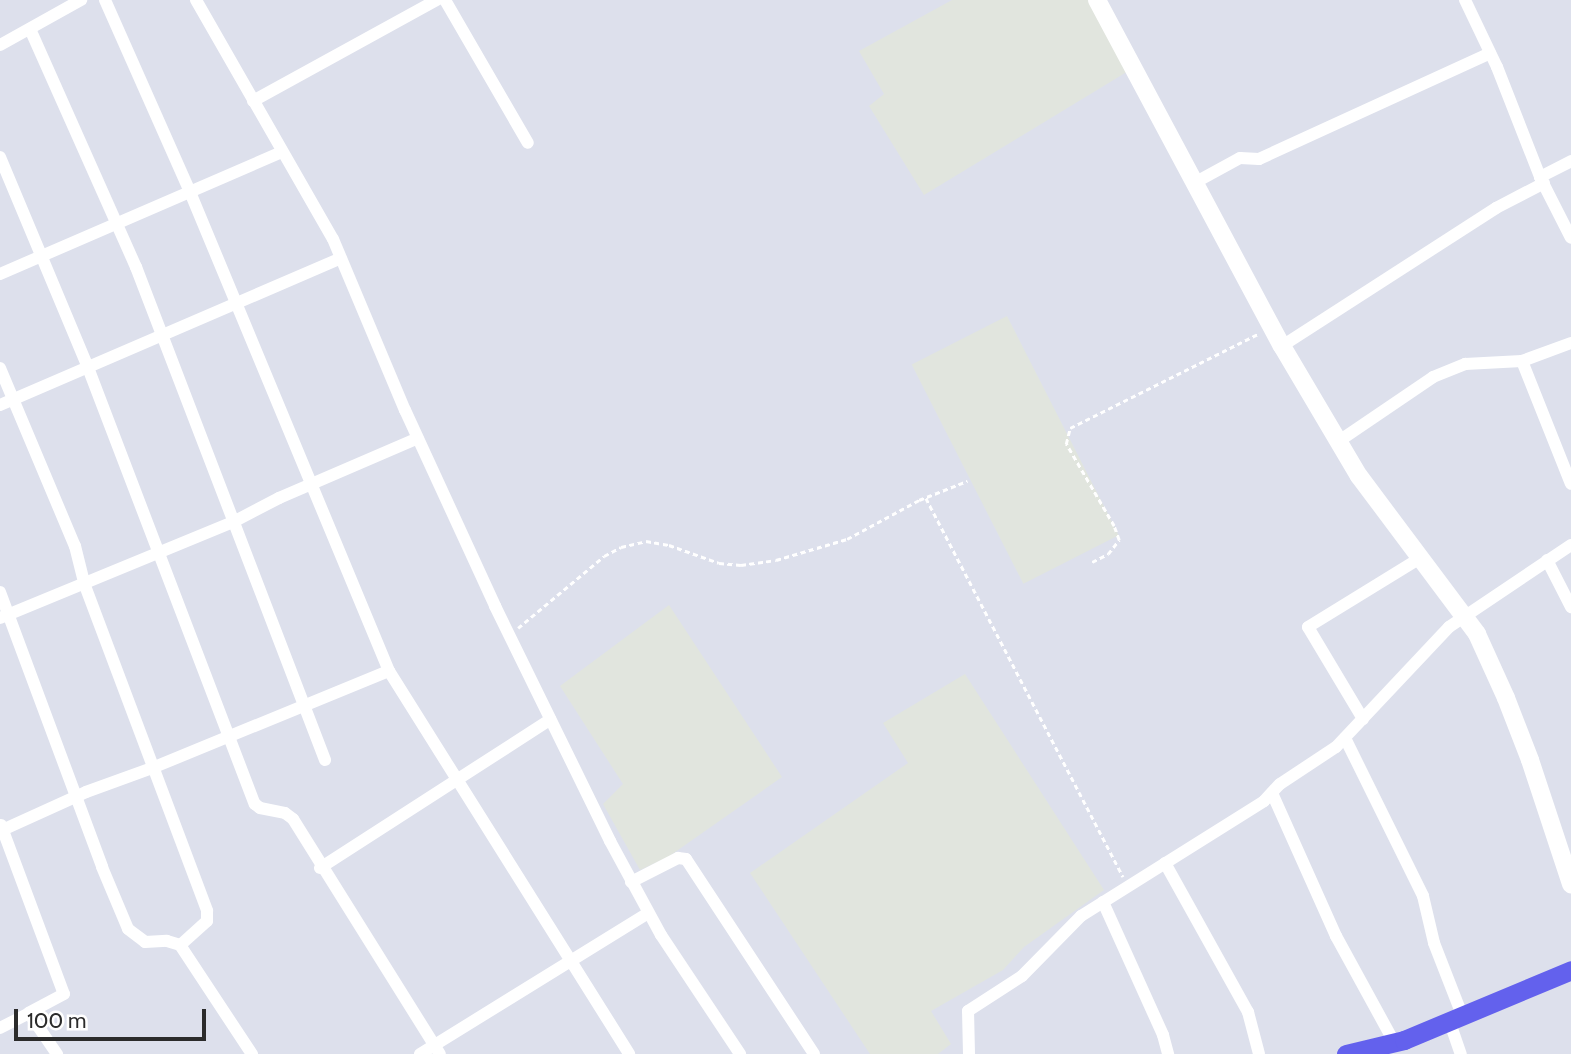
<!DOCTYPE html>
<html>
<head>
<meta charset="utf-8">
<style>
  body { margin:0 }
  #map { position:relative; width:1571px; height:1054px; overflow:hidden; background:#dde0ec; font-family:Cabin,sans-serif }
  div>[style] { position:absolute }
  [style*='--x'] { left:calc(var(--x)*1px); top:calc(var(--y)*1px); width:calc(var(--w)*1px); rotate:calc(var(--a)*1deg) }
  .industrial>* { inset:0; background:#e1e5de; transform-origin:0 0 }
  .path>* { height:2.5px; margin-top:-1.25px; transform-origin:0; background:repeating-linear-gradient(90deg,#fff 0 5px,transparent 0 8.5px) }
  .minor>* { height:12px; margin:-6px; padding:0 6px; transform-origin:6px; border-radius:6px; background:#fff }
  .secondary>* { height:18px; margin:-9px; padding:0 9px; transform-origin:9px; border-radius:9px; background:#fff }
  .primary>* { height:19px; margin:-9.5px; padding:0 9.5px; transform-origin:9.5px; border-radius:9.5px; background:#6361ed }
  span { translate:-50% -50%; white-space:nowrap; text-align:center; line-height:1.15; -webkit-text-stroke:5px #fff; paint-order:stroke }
  .scale { position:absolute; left:14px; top:1009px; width:192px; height:32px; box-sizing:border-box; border:4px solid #2b2b2b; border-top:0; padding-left:9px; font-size:21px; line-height:24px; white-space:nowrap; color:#2b2b2b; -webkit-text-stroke:5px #fff; paint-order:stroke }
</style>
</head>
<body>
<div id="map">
  <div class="industrial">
    <div style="clip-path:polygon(952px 0,1089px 0,1130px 70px,924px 195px,869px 106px,884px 94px,859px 51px)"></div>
    <div style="left:1007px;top:316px;width:246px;height:107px;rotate:63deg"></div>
    <div style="clip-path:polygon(669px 605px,782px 777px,668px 857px,640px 870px,603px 804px,623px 784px,560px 686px)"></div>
    <div style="clip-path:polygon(965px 674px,1104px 890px,1024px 947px,1003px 970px,931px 1011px,951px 1044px,938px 1054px,870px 1054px,750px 873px,908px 763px,883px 723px)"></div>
  </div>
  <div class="path">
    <div style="--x:926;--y:498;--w:427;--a:62.5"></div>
    <div style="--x:1092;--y:562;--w:18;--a:-27"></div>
    <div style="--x:1108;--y:554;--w:18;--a:-52"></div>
    <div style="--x:1119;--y:540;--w:15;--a:-110"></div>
    <div style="--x:1114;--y:526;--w:95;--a:-120.3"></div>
    <div style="--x:1066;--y:444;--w:16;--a:-76"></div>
    <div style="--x:1070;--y:428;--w:212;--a:-26.6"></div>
    <div style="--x:518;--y:628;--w:112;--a:-39.9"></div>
    <div style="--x:604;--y:556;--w:19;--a:-28"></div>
    <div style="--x:621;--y:547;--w:26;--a:-13"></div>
    <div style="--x:646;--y:541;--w:23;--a:10"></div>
    <div style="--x:669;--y:545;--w:53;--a:19.8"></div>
    <div style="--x:719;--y:563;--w:22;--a:5"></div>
    <div style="--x:741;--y:565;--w:35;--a:-8"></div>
    <div style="--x:776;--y:560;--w:74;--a:-16.5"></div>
    <div style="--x:847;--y:539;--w:82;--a:-28.4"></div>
    <div style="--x:919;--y:500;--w:52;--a:-21.6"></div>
  </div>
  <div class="minor">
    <div style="--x:105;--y:0;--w:210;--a:66.1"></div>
    <div style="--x:190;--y:192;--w:519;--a:67.44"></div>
    <div style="--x:389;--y:671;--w:452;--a:57.9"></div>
    <div style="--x:196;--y:0;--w:275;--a:60.2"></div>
    <div style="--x:333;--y:239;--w:186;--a:67.2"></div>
    <div style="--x:405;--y:410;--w:216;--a:65.3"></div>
    <div style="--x:495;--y:606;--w:262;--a:63.9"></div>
    <div style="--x:610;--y:841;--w:107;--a:61.5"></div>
    <div style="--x:661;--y:935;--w:143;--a:56.4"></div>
    <div style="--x:445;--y:0;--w:165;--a:59.9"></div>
    <div style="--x:1465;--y:0;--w:74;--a:64.5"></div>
    <div style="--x:1497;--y:67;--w:118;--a:68.6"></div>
    <div style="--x:1540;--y:177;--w:68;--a:63.1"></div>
    <div style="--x:30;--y:29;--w:261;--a:66"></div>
    <div style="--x:136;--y:267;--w:528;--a:69.02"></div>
    <div style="--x:0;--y:45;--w:93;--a:-29.1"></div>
    <div style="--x:253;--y:101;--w:210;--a:-28.8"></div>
    <div style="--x:0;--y:157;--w:225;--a:67.3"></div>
    <div style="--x:87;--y:365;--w:470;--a:69.1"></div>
    <div style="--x:255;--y:804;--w:6;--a:39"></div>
    <div style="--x:260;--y:808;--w:25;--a:11"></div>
    <div style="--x:285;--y:813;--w:10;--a:37"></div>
    <div style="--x:293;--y:819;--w:277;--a:58"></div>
    <div style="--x:1540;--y:177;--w:35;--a:-27"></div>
    <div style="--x:1196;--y:182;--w:50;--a:-28.6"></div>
    <div style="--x:1240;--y:158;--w:19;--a:3"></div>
    <div style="--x:1259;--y:159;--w:254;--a:-24.6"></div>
    <div style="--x:0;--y:274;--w:307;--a:-23.4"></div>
    <div style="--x:1282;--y:346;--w:255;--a:-32.8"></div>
    <div style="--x:1496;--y:208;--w:54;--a:-27.5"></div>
    <div style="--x:1522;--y:361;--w:132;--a:68.3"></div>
    <div style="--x:0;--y:368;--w:193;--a:67.2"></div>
    <div style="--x:75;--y:546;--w:38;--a:76"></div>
    <div style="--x:84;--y:583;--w:350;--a:69.4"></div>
    <div style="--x:207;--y:911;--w:10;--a:90"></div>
    <div style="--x:207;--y:921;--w:36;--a:138"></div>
    <div style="--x:0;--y:405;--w:371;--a:-23.3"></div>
    <div style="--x:1339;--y:441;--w:114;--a:-34.2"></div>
    <div style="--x:1433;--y:377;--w:35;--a:-22"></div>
    <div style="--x:1465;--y:364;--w:57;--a:-3"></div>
    <div style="--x:1522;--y:361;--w:52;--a:-20.2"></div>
    <div style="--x:1547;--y:560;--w:53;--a:62.9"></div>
    <div style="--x:0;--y:592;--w:293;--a:69.6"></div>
    <div style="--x:102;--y:867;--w:67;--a:67.2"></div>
    <div style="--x:128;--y:929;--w:21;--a:37"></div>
    <div style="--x:145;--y:942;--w:22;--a:-3"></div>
    <div style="--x:167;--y:941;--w:14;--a:17"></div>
    <div style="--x:180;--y:945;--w:131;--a:56.6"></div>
    <div style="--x:0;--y:618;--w:254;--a:-22.4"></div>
    <div style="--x:235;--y:521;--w:50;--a:-27.6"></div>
    <div style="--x:279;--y:498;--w:151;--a:-23.3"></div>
    <div style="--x:1363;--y:719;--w:107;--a:-120.9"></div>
    <div style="--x:1308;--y:627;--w:132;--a:-31.6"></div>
    <div style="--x:1345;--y:738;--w:176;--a:63.7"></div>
    <div style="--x:1423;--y:896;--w:48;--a:76.8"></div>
    <div style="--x:1434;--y:943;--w:77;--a:68.7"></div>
    <div style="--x:1272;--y:793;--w:157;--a:65.9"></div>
    <div style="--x:1336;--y:936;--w:121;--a:61.3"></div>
    <div style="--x:1;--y:825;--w:180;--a:69.6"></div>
    <div style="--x:64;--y:994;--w:40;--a:152"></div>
    <div style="--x:0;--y:831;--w:94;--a:-24.4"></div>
    <div style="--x:86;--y:792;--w:70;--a:-20"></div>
    <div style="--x:152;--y:768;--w:256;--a:-22.3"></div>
    <div style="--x:1165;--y:863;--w:171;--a:60.9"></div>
    <div style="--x:1248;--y:1012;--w:43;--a:75.3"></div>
    <div style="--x:320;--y:868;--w:274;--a:-32.8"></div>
    <div style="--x:631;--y:882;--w:53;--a:-27.1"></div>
    <div style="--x:678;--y:858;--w:8;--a:7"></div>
    <div style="--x:686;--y:859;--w:233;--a:56.7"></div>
    <div style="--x:1103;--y:902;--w:146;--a:65.7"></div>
    <div style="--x:1163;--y:1035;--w:20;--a:75"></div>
    <div style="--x:1449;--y:1020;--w:36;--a:71"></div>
    <div style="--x:0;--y:1028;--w:33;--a:-27"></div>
    <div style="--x:29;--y:1013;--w:50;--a:55.7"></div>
    <div style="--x:420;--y:1054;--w:268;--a:-31.7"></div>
    <div style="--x:969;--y:1054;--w:43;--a:-91.3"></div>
    <div style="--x:968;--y:1011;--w:64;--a:-32.9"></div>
    <div style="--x:1022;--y:976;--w:84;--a:-45.5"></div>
    <div style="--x:1081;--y:916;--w:216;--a:-32.1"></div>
    <div style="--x:1264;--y:801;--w:23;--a:-47"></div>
    <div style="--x:1280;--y:784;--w:67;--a:-33.5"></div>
    <div style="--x:1336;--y:747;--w:165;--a:-46.7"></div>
    <div style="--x:1449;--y:627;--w:147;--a:-33.9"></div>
  </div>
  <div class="secondary">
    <div style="--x:1097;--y:0;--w:392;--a:61.9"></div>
    <div style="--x:1282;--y:346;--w:151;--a:59.4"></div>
    <div style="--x:1359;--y:476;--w:197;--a:53.2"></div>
    <div style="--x:1477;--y:634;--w:70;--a:65.6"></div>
    <div style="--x:1506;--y:698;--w:66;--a:68.8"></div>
    <div style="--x:1530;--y:760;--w:131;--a:71.7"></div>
  </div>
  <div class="primary">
    <div style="--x:1346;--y:1054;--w:60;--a:-13.6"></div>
    <div style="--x:1404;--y:1040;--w:181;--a:-22.7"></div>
  </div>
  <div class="scale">100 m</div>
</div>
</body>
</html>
